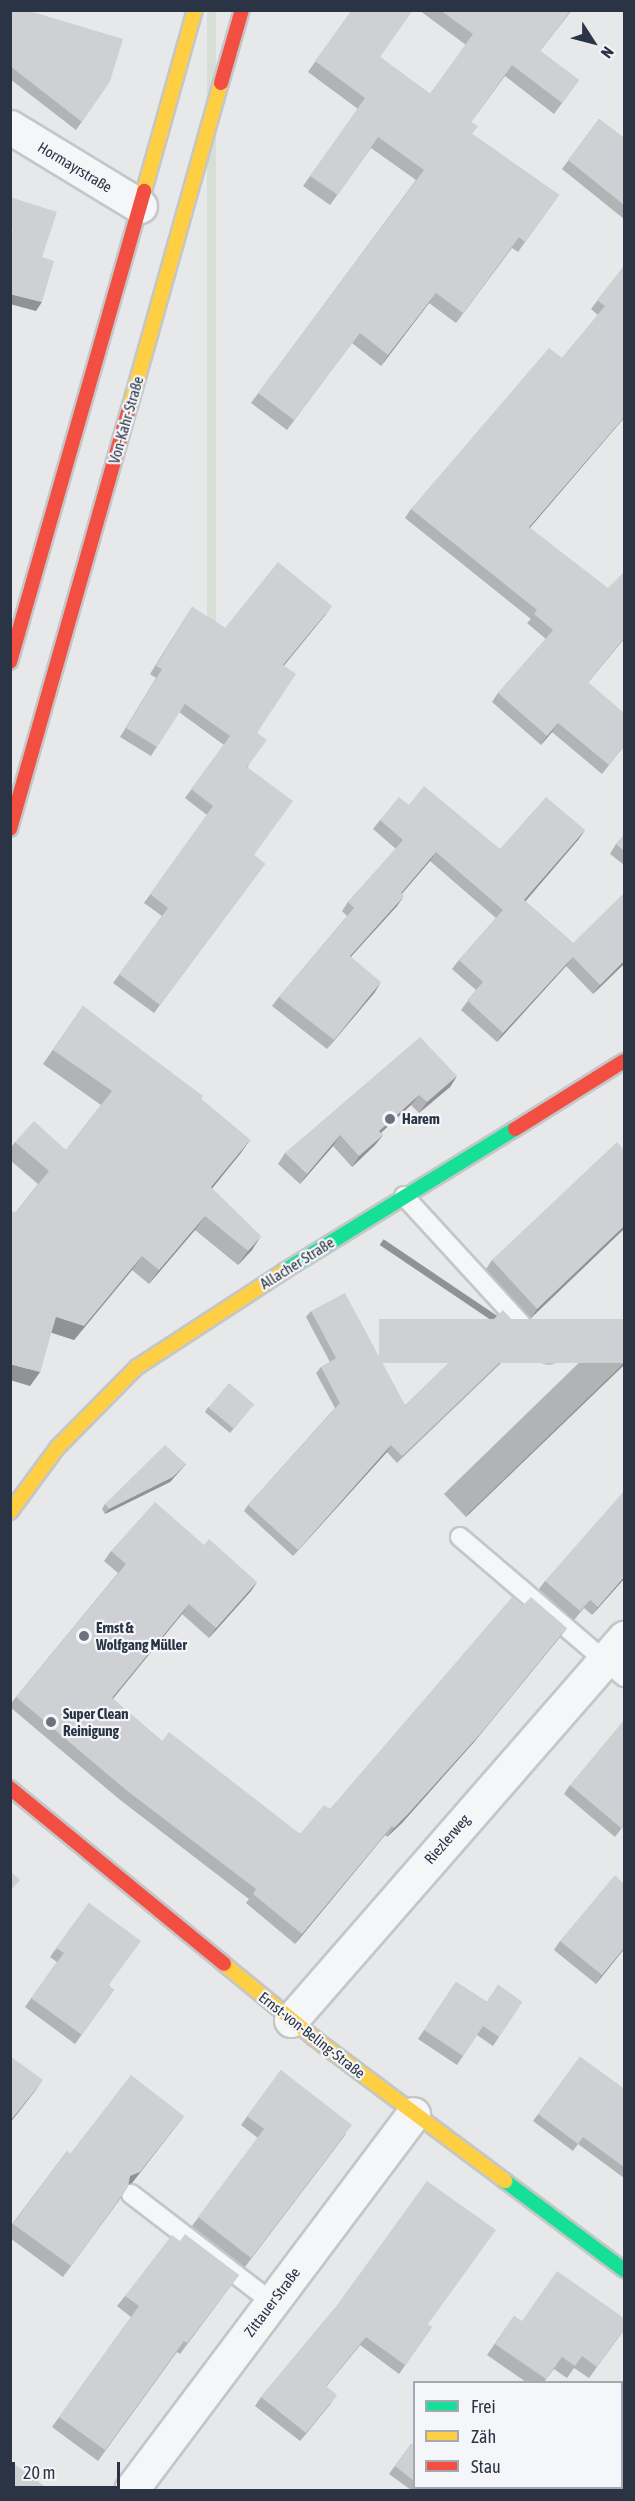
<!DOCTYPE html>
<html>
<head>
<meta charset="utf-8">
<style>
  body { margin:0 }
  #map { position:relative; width:635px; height:2501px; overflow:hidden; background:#e6e8ea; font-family:"Asap Condensed",sans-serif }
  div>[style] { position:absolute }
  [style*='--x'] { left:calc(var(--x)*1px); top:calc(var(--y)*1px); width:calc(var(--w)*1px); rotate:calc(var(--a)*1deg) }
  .green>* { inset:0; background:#d6ded6; transform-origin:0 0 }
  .roads { filter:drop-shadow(2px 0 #c4c6c8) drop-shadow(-2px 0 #c4c6c8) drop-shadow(0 2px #c4c6c8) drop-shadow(0 -2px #c4c6c8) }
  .lane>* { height:18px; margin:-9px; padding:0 9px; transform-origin:9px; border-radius:9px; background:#f5f6f7 }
  .street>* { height:33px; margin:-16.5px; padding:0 16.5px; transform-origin:16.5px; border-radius:16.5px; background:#f5f6f7 }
  .fast>* { height:14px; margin:-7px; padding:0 7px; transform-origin:7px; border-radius:7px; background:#16e098 }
  .slow>* { height:14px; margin:-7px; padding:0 7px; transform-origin:7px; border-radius:7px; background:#ffcf43 }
  .jam>* { height:14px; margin:-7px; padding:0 7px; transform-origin:7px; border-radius:7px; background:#f24e42 }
  .wall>* { inset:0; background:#b1b3b5; transform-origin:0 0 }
  .shaded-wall>* { inset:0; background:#909294; transform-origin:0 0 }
  .building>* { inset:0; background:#ced0d3; transform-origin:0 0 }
  .dots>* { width:16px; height:16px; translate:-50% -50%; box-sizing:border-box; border:3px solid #f4f6f9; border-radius:50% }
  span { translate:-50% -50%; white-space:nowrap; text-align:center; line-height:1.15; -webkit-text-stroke:4.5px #f4f6f9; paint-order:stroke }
  .street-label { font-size:15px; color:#2b3445 }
  .poi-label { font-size:15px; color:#2b3445; font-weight:700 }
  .left { translate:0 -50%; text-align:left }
  .frame { position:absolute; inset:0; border:12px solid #2b3445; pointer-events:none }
  .legend { position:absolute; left:413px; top:2381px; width:210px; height:108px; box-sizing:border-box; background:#f4f6f9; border:2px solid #a4a8b1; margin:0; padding:8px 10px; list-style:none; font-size:18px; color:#2b3445 }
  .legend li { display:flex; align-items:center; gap:12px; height:30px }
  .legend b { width:30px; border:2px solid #a4a8b1 }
  .north { position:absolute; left:563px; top:12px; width:60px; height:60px; -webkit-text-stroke:4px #f4f6f9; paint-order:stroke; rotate:126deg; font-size:16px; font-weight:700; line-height:24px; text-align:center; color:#2b3445 }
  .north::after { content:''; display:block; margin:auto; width:21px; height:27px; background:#2b3445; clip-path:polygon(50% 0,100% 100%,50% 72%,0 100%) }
  .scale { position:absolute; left:12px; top:2462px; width:108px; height:27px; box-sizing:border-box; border:3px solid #2b3445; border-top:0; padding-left:8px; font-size:18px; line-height:21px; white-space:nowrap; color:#2b3445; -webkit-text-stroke:4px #f4f6f9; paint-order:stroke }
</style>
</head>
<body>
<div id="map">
  <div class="green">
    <div style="left:207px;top:11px;width:9px;height:718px"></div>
  </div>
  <div class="roads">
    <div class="lane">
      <div style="--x:404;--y:1196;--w:214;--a:47.5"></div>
      <div style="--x:460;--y:1537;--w:216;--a:40.5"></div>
      <div style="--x:131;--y:2194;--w:178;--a:37.5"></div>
    </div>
    <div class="street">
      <div style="--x:10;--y:127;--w:152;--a:31.3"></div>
      <div style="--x:291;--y:2020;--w:507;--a:-48.92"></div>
      <div style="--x:131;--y:2490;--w:470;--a:-53.1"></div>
    </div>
    <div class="fast">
      <div style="--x:284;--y:1271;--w:271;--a:-31.6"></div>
      <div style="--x:505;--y:2181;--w:149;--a:36.8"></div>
    </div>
    <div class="slow">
      <div style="--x:144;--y:191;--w:188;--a:-74.3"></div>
      <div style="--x:130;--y:406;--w:336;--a:-74.3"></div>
      <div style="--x:10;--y:1512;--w:79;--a:-53.7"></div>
      <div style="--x:57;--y:1448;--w:114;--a:-45.4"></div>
      <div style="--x:137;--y:1367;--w:176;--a:-33.1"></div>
      <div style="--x:224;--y:1964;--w:117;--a:39.4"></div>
      <div style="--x:314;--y:2038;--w:239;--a:36.8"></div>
    </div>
    <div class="jam">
      <div style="--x:221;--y:83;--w:76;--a:-74"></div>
      <div style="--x:10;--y:662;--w:490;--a:-74.1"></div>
      <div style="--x:10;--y:829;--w:440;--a:-74.2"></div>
      <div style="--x:515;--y:1129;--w:128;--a:-32"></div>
      <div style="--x:10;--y:1788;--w:277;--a:39.4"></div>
    </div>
  </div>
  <div class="wall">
    <div style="clip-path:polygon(10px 10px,110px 81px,76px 130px,10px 79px)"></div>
    <div style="clip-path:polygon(352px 10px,380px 57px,430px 94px,466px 45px,419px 10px,572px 10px,540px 51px,579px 80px,554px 114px,505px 76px,471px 122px,472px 134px,559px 195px,518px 252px,512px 248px,456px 323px,429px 303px,381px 366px,352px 343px,287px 430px,251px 403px,416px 180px,371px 148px,330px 205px,303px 186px,358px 109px,308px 72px)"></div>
    <div style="clip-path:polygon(599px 119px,624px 138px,624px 219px,562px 169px)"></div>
    <div style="clip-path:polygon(624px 266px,530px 527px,588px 683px,624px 746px,602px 774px,552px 732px,541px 745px,492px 702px,498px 693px,546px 639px,527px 623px,531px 619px,405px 518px,411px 509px,562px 358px,598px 315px,591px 309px)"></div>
    <div style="clip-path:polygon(192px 607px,225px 628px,326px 614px,283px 666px,257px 733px,248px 767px,254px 855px,265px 864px,154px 1013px,113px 983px,162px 916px,144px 903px,207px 815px,185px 798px,224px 745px,179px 712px,151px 756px,120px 737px,156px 678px,150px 674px)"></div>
    <div style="clip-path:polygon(409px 805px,500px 849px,585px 830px,578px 840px,525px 901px,573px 943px,624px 964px,593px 994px,566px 966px,497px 1042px,461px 1010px,476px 990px,452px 969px,459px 960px,496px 918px,430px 861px,401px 894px,397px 906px,351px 957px,375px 992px,327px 1049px,272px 1006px,279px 997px,347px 916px,342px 911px,348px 902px,396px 849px,373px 829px,380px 820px)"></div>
    <div style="clip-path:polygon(624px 835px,624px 865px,610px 854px,616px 844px)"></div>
    <div style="clip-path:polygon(83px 1006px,201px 1099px,250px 1140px,240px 1154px,212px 1188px,252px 1250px,238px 1265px,195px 1230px,149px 1284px,132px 1270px,74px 1340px,51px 1332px,40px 1372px,30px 1386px,16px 1212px,38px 1184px,10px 1160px,10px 1149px,15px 1142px,66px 1150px,101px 1105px,43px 1064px)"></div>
    <div style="clip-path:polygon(457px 1076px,450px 1087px,419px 1113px,411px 1105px,381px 1133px,383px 1135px,375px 1145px,352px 1167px,333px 1146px,300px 1184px,278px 1164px,285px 1153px)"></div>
    <div style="clip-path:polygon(624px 1229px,531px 1318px,486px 1269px,492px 1260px)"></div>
    <div style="clip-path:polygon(311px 1311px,405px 1405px,527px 1336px,523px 1342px,397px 1463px,387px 1452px,293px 1556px,244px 1511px,248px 1505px,335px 1408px,316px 1373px,321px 1367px,330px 1362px,306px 1317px)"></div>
    <div style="clip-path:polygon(624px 1319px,624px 1365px,466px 1517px,444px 1494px,448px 1490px)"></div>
    <div style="clip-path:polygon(254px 1404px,230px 1433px,205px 1412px,208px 1407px)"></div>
    <div style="clip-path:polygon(186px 1464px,170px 1482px,105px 1514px,102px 1509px,105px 1504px)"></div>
    <div style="clip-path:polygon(204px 1545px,257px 1582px,251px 1591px,209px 1638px,182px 1614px,113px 1699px,162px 1741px,300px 1834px,330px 1809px,523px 1605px,567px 1628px,560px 1637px,474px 1742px,402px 1823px,387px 1837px,385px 1835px,295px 1944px,246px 1903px,249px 1899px,119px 1799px,10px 1707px,10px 1705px,16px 1697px,118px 1573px,104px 1561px,111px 1551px)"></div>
    <div style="clip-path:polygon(624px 1579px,592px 1615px,584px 1608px,574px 1620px,539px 1589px,545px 1581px)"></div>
    <div style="clip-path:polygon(570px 1785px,624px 1825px,615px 1837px,564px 1794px)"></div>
    <div style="clip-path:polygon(89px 1903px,109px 1986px,114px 1990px,75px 2044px,25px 2007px,57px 1962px,50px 1957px)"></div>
    <div style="clip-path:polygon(560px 1941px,624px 1949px,596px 1984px,554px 1950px)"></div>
    <div style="clip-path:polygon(456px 1982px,487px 2002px,498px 1985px,522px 2002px,493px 2046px,477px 2035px,457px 2065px,418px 2039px)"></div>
    <div style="clip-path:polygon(580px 2057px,624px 2089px,624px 2178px,578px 2144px,573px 2151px,533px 2121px)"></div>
    <div style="clip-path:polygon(281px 2070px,346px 2134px,245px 2267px,192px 2226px,258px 2138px,241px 2125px)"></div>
    <div style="clip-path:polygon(184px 2116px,132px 2183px,129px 2184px,121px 2198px,63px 2277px,10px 2238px,10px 2227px,67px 2151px,70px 2154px)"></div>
    <div style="clip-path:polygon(180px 2241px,239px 2275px,180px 2354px,177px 2352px,98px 2461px,52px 2427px,131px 2317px,117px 2306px,125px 2296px)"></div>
    <div style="clip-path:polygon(335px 2308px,428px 2325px,432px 2327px,399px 2374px,360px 2345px,326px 2386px,331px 2403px,300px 2441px,255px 2406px,261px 2397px)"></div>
    <div style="clip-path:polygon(514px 2316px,521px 2321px,624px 2330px,589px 2378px,574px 2368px,567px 2378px,554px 2369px,544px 2382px,526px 2382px,487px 2355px)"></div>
    <div style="left:624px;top:2415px;width:55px;height:5px;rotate:90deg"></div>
    <div style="clip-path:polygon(411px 2444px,414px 2446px,414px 2487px,508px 2487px,506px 2490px,411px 2490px,389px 2474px)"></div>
  </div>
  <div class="shaded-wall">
    <div style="clip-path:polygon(436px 293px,429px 303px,381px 366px,388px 355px)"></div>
    <div style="clip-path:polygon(10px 294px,42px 302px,36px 311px,10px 304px)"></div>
    <div style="clip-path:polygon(624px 417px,624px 418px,523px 536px,529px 527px)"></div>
    <div style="clip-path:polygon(332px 606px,326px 614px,277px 674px,283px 665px)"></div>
    <div style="clip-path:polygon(624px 638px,624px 639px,581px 691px,588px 682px)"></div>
    <div style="clip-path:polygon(558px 723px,552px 732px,541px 745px,547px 736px)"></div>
    <div style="clip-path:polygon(585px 830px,578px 840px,518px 910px,524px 900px)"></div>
    <div style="clip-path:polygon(436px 852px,430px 861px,394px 903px,401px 893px)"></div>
    <div style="clip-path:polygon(404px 896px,397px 906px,343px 965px,350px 956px)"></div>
    <div style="clip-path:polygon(573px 957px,566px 966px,497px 1042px,503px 1033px)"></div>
    <div style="clip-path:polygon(624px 961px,624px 964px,593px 994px,600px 985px)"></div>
    <div style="clip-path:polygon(381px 982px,375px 992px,327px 1049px,334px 1040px)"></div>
    <div style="clip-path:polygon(457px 1076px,450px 1087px,419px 1113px,427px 1102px)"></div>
    <div style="clip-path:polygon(419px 1095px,411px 1105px,371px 1142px,379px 1131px)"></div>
    <div style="clip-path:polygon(340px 1135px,333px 1146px,300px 1184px,307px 1174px)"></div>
    <div style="clip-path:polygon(383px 1135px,375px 1145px,352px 1167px,359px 1156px)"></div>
    <div style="clip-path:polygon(250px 1140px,240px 1154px,202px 1201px,211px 1187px)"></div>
    <div style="clip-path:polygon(205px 1216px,195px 1230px,149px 1284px,159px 1270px)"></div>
    <div style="clip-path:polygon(624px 1226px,624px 1229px,531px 1318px,537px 1309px)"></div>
    <div style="clip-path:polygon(261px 1236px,252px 1250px,238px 1265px,248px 1251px)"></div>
    <div style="clip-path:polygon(142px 1256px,132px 1270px,74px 1340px,46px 1331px,56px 1317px)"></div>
    <div style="left:527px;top:1336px;width:7px;height:173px;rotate:124deg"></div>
    <div style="clip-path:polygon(624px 1363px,624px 1365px,466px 1517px,470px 1512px)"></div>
    <div style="clip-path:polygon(10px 1364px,40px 1372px,30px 1386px,10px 1380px)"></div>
    <div style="clip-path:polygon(391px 1445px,387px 1452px,293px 1556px,298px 1550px)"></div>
    <div style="clip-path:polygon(186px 1464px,170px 1482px,105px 1514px,109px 1509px)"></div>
    <div style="clip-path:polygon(624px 1577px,624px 1579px,592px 1615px,598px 1607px)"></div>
    <div style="clip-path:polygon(257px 1582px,251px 1591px,209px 1638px,216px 1628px)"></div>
    <div style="clip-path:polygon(189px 1604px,182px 1614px,105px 1708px,112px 1698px)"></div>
    <div style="clip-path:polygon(567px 1628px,560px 1637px,474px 1742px,402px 1823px,387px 1837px,394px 1828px)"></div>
    <div style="clip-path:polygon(392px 1826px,385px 1835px,295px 1944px,302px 1934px)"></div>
    <div style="clip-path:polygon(624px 1948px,624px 1949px,596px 1984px,602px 1975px)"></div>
    <div style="clip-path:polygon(43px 2080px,35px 2091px,10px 2123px,10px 2121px)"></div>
    <div style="clip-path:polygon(184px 2116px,132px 2183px,122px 2187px,130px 2176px)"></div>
    <div style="clip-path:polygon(366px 2337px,360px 2345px,320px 2394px,326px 2386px)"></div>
    <div style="clip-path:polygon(337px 2395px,331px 2403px,300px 2441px,306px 2433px)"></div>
  </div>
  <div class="building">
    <div style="clip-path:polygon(10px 10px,26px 10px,123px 39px,110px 81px,82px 122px,10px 66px)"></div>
    <div style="clip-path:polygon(352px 10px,413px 10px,380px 57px,430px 94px,473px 34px,440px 10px,571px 10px,540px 51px,579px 80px,562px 103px,512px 65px,471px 122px,478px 126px,472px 134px,559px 195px,525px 242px,519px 237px,463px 313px,436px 293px,388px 355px,360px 333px,294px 420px,258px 393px,424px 170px,378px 137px,338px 195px,310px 176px,365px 98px,315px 61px)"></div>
    <div style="clip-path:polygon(599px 119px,624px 138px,624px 205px,568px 160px)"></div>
    <div style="clip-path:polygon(10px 197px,57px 212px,42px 257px,54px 261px,42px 302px,10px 294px,10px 241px,13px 231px,10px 230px)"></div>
    <div style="clip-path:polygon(624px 266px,624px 417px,529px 527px,608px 588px,624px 572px,624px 638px,588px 682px,624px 713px,624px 745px,609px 765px,558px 723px,547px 736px,498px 693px,553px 630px,534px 614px,537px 610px,411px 509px,549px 348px,562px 358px,605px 306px,597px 300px)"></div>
    <div style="clip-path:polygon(278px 562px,332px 606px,283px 665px,296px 674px,257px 733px,267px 740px,247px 767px,293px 801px,254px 855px,265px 864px,160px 1005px,119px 974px,168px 908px,150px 894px,213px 806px,191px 789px,230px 736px,185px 704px,157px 747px,126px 728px,162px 669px,156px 666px,192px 607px,225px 628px)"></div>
    <div style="clip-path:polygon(424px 786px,500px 849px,546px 797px,585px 830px,524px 900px,573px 943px,624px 893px,624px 961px,600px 985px,573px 957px,503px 1033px,467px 1000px,483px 982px,459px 960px,503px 910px,436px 852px,401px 893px,404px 896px,350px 956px,381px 982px,334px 1040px,279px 997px,354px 908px,348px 902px,403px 840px,380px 820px,399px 797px,409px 805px)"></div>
    <div style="clip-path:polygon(624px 835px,624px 851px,616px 844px)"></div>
    <div style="clip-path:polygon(83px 1006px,203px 1096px,201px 1099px,250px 1140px,211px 1187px,261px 1236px,248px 1251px,205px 1216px,159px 1270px,142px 1256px,84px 1326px,56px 1317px,40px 1372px,10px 1364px,10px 1211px,16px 1212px,49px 1171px,15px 1142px,34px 1121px,66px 1150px,112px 1091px,53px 1050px)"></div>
    <div style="clip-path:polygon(420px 1037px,457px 1076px,427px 1102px,419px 1095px,379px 1131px,383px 1135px,359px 1156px,340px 1135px,307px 1174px,285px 1153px)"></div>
    <div style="clip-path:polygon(617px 1142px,624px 1150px,624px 1226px,537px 1309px,492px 1260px)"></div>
    <div style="clip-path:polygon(345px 1293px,405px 1405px,503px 1310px,527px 1336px,402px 1456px,391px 1445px,298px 1550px,248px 1505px,340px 1403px,321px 1367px,336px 1358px,311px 1311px)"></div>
    <div style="left:624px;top:1319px;width:44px;height:245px;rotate:90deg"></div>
    <div style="left:229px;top:1383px;width:33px;height:32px;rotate:40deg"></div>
    <div style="clip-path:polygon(165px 1445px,186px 1464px,173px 1477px,109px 1509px,105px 1504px)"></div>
    <div style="clip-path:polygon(624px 1491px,624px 1577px,598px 1607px,590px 1600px,580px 1611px,545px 1581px)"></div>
    <div style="clip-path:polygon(155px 1502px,204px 1545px,209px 1539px,257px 1582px,216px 1628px,189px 1604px,112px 1698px,162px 1741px,169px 1732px,300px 1834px,324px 1805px,330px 1809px,513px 1596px,523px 1605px,531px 1597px,567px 1628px,481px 1733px,408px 1814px,394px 1828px,392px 1826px,302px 1934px,253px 1894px,256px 1889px,126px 1790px,16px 1697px,126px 1564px,111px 1551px)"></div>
    <div style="clip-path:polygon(624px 1720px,624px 1824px,621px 1828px,570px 1785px)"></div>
    <div style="clip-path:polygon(10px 1871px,20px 1880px,10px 1891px)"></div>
    <div style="clip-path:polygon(615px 1875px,624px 1884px,624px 1948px,602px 1975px,560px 1941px)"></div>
    <div style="clip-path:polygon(89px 1903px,141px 1941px,108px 1986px,114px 1990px,82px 2035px,31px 1998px,64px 1953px,56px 1948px)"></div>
    <div style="clip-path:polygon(456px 1982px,487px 2002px,498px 1985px,522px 2002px,499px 2037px,483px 2026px,463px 2056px,424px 2030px)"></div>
    <div style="clip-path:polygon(10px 2056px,43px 2080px,10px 2121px)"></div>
    <div style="clip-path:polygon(580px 2057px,624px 2089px,624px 2167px,583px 2137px,578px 2144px,538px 2114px)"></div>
    <div style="clip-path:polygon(281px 2070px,352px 2125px,251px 2258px,198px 2217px,264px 2129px,247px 2116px)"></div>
    <div style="clip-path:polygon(131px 2075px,184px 2116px,140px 2172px,130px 2176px,128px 2187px,71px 2266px,13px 2224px,67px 2151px,70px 2154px)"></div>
    <div style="clip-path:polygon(427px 2181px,496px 2230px,428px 2324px,432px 2327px,405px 2365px,366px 2337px,326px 2386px,337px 2395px,306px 2433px,261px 2397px,335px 2308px)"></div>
    <div style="clip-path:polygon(185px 2234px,239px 2275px,187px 2343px,184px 2341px,105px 2450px,59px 2417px,139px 2306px,125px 2296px,172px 2235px,180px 2241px)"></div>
    <div style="clip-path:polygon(557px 2271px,624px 2318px,624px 2329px,597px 2367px,582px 2356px,575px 2366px,562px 2357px,546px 2379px,495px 2344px,514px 2316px,522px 2321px)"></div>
    <div style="clip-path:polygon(624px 2415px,624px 2427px,621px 2425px,621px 2419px)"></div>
    <div style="clip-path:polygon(624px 2434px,624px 2457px,621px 2455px,621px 2438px)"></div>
    <div style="clip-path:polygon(411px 2444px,414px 2446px,414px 2481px,395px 2466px)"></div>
    <div style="clip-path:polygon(10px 2461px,50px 2490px,10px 2490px)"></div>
    <div style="left:424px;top:2487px;width:84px;height:5px"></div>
  </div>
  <div class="dots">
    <div style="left:390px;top:1119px;background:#6c737f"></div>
    <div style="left:84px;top:1636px;background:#6c737f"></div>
    <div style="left:51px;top:1722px;background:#6c737f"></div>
  </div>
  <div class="street-label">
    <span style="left:75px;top:167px;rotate:31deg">Hormayrstraße</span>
    <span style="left:126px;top:420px;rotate:-74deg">Von-Kahr-Straße</span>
    <span style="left:297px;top:1263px;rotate:-32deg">Allacher Straße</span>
    <span style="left:447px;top:1839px;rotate:-49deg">Riezlerweg</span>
    <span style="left:312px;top:2035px;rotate:38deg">Ernst-von-Beling-Straße</span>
    <span style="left:272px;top:2302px;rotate:-53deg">Zittauer Straße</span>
  </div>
  <div class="poi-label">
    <span class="left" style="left:402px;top:1119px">Harem</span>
    <span class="left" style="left:96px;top:1636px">Ernst &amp;<br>Wolfgang Müller</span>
    <span class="left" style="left:63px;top:1722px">Super Clean<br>Reinigung</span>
  </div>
  <div class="frame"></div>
  <ul class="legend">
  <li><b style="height:8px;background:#16e098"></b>Frei</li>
  <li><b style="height:8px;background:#ffcf43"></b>Zäh</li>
  <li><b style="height:8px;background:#f24e42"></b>Stau</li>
  </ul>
  <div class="north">N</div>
  <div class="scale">20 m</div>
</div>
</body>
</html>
